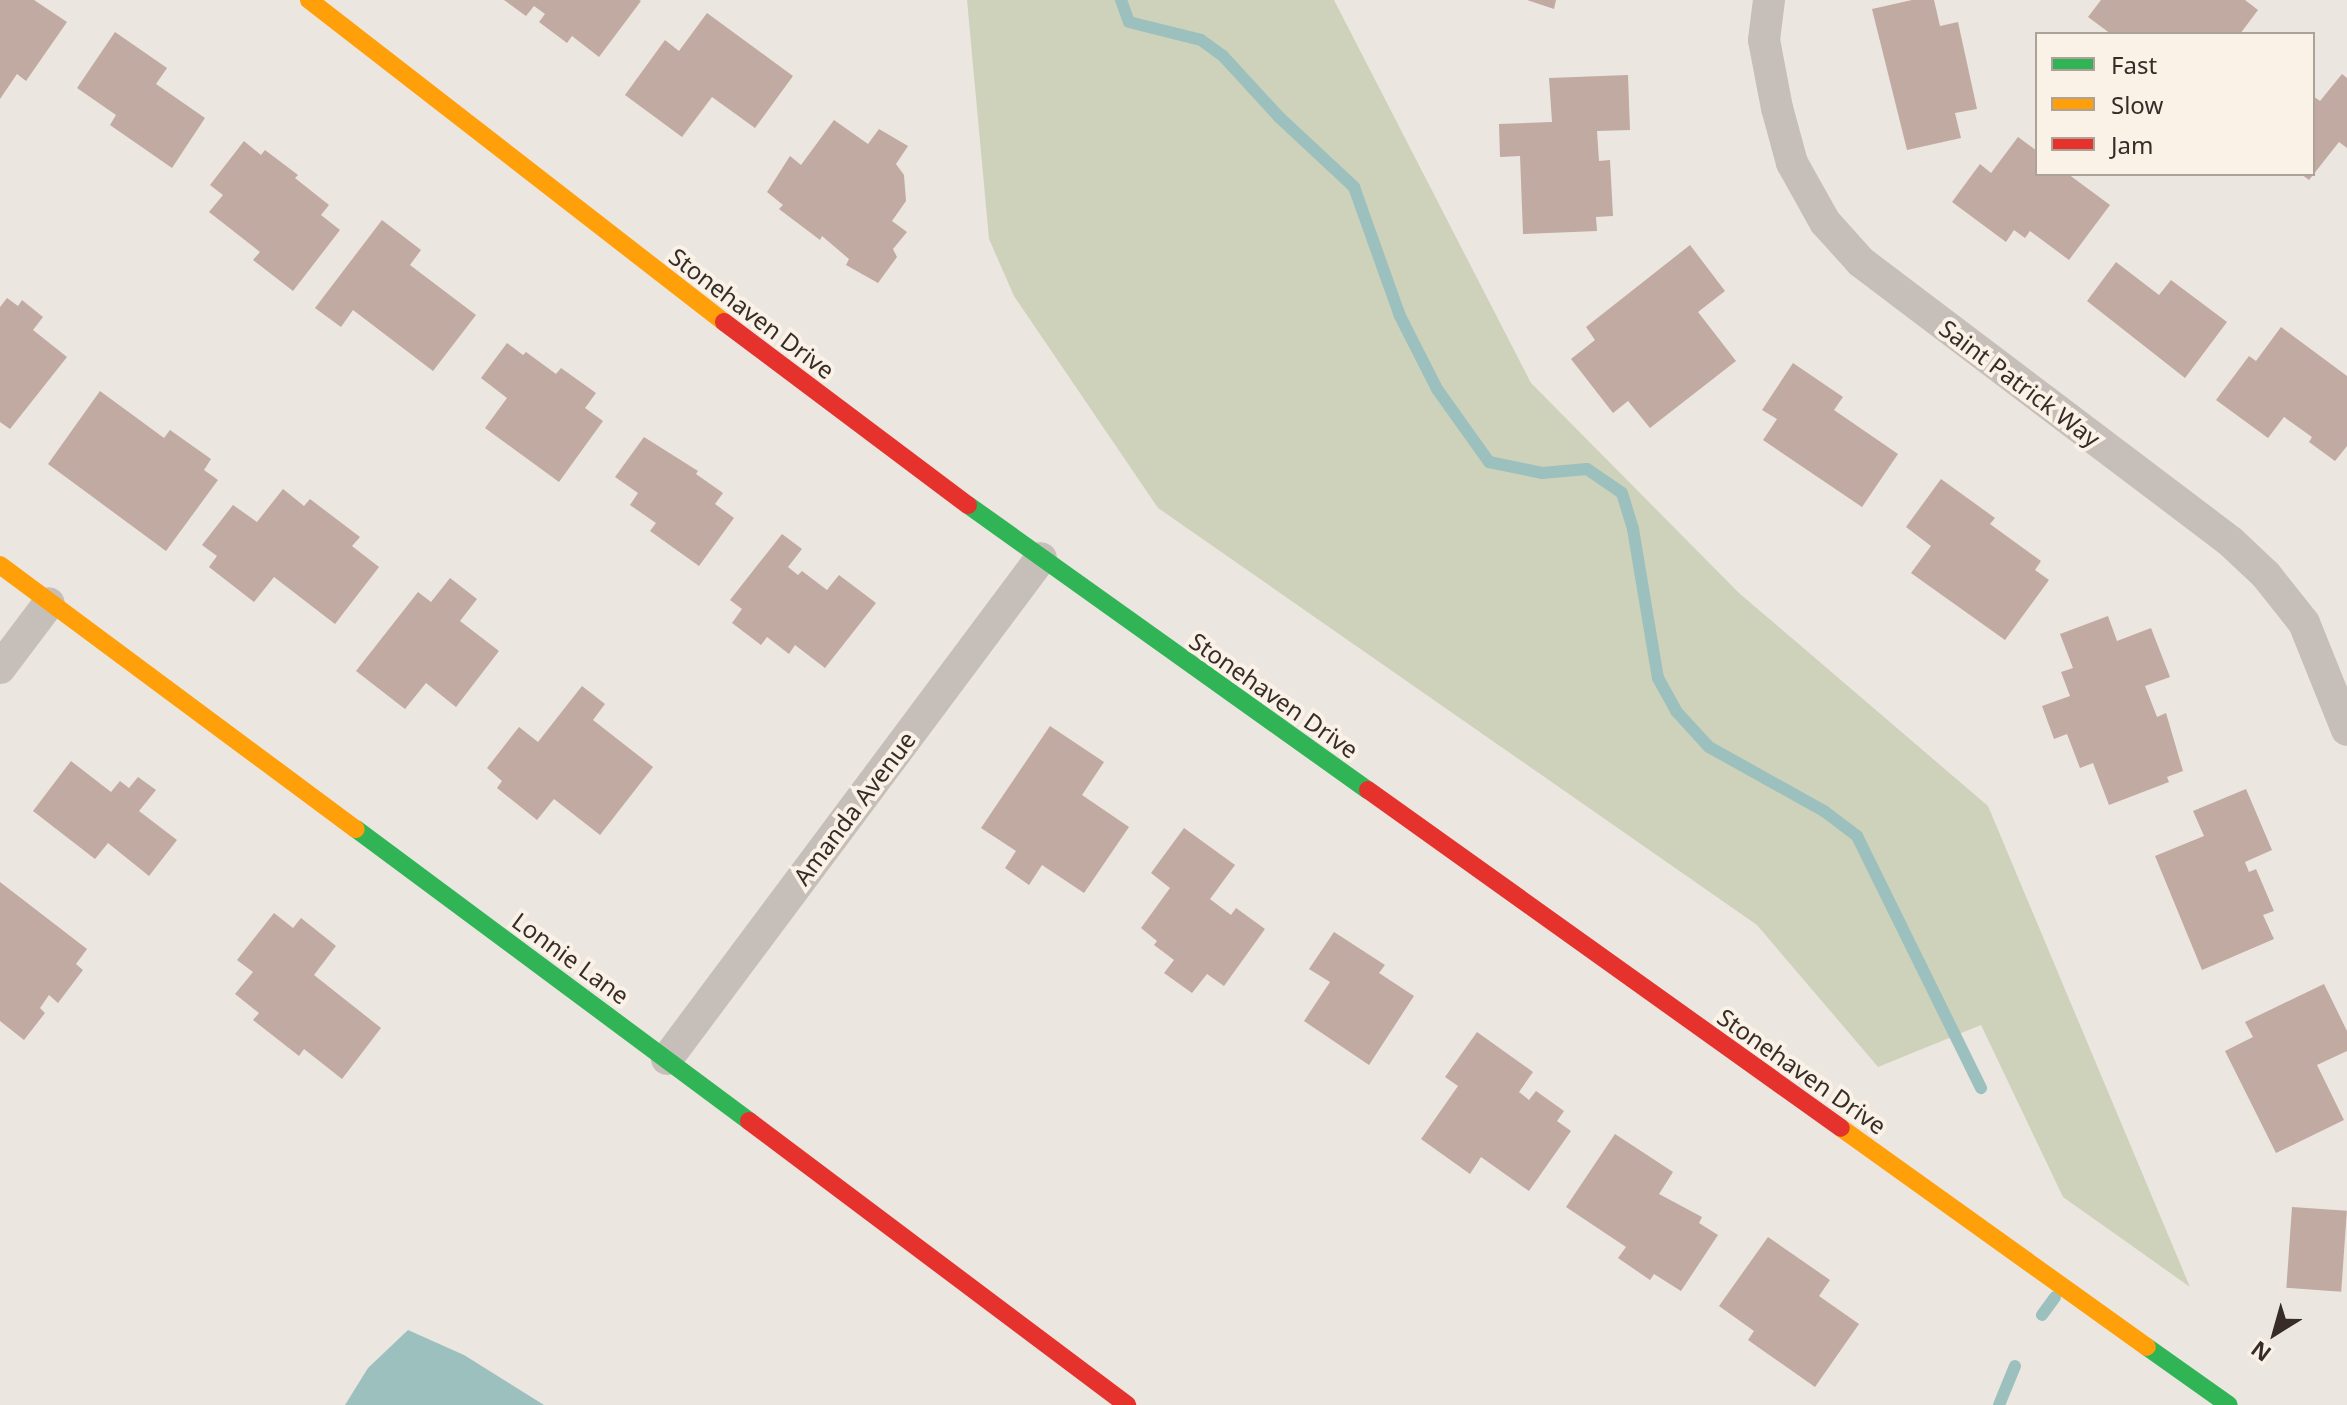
<!DOCTYPE html>
<html>
<head>
<meta charset="utf-8">
<style>
  body { margin:0 }
  #map { position:relative; width:2347px; height:1405px; overflow:hidden; background:#ece6e0; font-family:"Noto Sans",sans-serif }
  div>[style] { position:absolute }
  [style*='--x'] { left:calc(var(--x)*1px); top:calc(var(--y)*1px); width:calc(var(--w)*1px); rotate:calc(var(--a)*1deg) }
  .green>* { inset:0; background:#ced2ba }
  .water>* { inset:0; background:#9bc0be }
  .stream>* { height:12px; margin:-6px; padding:0 6px; transform-origin:6px; border-radius:6px; background:#9bc0be }
  .building>* { inset:0; background:#c1aaa1; transform-origin:0 0 }
  .street>* { height:32px; margin:-16px; padding:0 16px; transform-origin:16px; border-radius:16px; background:#c6bfb9 }
  .fast>* { height:18px; margin:-9px; padding:0 9px; transform-origin:9px; border-radius:9px; background:#30b455 }
  .slow>* { height:18px; margin:-9px; padding:0 9px; transform-origin:9px; border-radius:9px; background:#ff9f0a }
  .jam>* { height:18px; margin:-9px; padding:0 9px; transform-origin:9px; border-radius:9px; background:#e5322d }
  span { translate:-50% -50%; white-space:nowrap; text-align:center; line-height:1.15; -webkit-text-stroke:8px #faf1e7; paint-order:stroke }
  .street-label { font-size:24px; color:#372c27 }
  .legend { position:absolute; left:2035px; top:32px; width:280px; height:144px; box-sizing:border-box; background:#faf1e7; border:2px solid #aca29a; margin:0; padding:10px 14px; list-style:none; font-size:24px; color:#372c27 }
  .legend li { display:flex; align-items:center; gap:16px; height:40px }
  .legend b { width:40px; border:2px solid #aca29a }
  .north { position:absolute; left:2235px; top:1293px; width:80px; height:80px; -webkit-text-stroke:6px #faf1e7; paint-order:stroke; rotate:217deg; font-size:22px; font-weight:700; line-height:32px; text-align:center; color:#372c27 }
  .north::after { content:''; display:block; margin:auto; width:28px; height:36px; background:#372c27; clip-path:polygon(50% 0,100% 100%,50% 72%,0 100%) }
</style>
</head>
<body>
<div id="map">
  <div class="green">
    <div style="clip-path:polygon(967px 0,1334px 0,1531px 383px,1739px 593px,1988px 806px,2190px 1287px,2063px 1197px,1981px 1025px,1878px 1067px,1757px 925px,1158px 508px,1014px 296px,989px 239px)"></div>
  </div>
  <div class="water">
    <div style="clip-path:polygon(408px 1330px,464px 1355px,544px 1405px,345px 1405px,368px 1368px)"></div>
  </div>
  <div class="stream">
    <div style="--x:1121;--y:0;--w:23;--a:70"></div>
    <div style="--x:1129;--y:22;--w:74;--a:14"></div>
    <div style="--x:1201;--y:40;--w:27;--a:36"></div>
    <div style="--x:1223;--y:56;--w:83;--a:47.4"></div>
    <div style="--x:1279;--y:117;--w:103;--a:43"></div>
    <div style="--x:1354;--y:187;--w:137;--a:70.4"></div>
    <div style="--x:1400;--y:316;--w:82;--a:63.1"></div>
    <div style="--x:1437;--y:389;--w:90;--a:54.5"></div>
    <div style="--x:1489;--y:462;--w:54;--a:11.7"></div>
    <div style="--x:1542;--y:473;--w:45;--a:-5.1"></div>
    <div style="--x:1587;--y:469;--w:42;--a:34.4"></div>
    <div style="--x:1622;--y:493;--w:38;--a:73"></div>
    <div style="--x:1633;--y:529;--w:151;--a:80.5"></div>
    <div style="--x:1658;--y:678;--w:38;--a:61"></div>
    <div style="--x:1676;--y:711;--w:49;--a:47.5"></div>
    <div style="--x:1709;--y:747;--w:132;--a:29.1"></div>
    <div style="--x:1824;--y:811;--w:41;--a:37.1"></div>
    <div style="--x:1857;--y:836;--w:281;--a:63.8"></div>
    <div style="--x:2042;--y:1315;--w:22;--a:-54"></div>
    <div style="--x:1999;--y:1405;--w:42;--a:-67.7"></div>
  </div>
  <div class="building">
    <div style="clip-path:polygon(0 0,34px 0,67px 22px,26px 81px,17px 74px,0 99px)"></div>
    <div style="clip-path:polygon(504px 0,639px 0,641px 1px,599px 57px,572px 36px,567px 43px,539px 22px,545px 14px,534px 6px,526px 16px)"></div>
    <div style="clip-path:polygon(1527px 0,1556px 0,1554px 9px)"></div>
    <div style="clip-path:polygon(1912px 0,1934px 0,1940px 26px,1958px 22px,1977px 109px,1955px 113px,1961px 138px,1907px 150px,1872px 9px)"></div>
    <div style="clip-path:polygon(2101px 0,2245px 0,2258px 10px,2240px 34px,2111px 34px,2088px 17px)"></div>
    <div style="clip-path:polygon(707px 13px,793px 76px,755px 128px,712px 97px,682px 137px,625px 95px,665px 40px,679px 51px)"></div>
    <div style="clip-path:polygon(115px 32px,167px 68px,156px 84px,205px 118px,172px 168px,110px 125px,116px 115px,77px 88px)"></div>
    <div style="clip-path:polygon(2342px 74px,2347px 78px,2347px 148px,2339px 142px,2309px 180px,2301px 174px,2313px 174px,2313px 96px,2320px 101px)"></div>
    <div style="clip-path:polygon(1628px 75px,1630px 130px,1597px 131px,1599px 161px,1610px 160px,1613px 216px,1596px 217px,1597px 231px,1523px 234px,1520px 156px,1500px 157px,1499px 124px,1552px 122px,1549px 78px)"></div>
    <div style="clip-path:polygon(834px 120px,868px 144px,879px 129px,908px 146px,896px 164px,904px 175px,906px 201px,892px 221px,907px 232px,893px 249px,897px 257px,878px 283px,846px 265px,849px 259px,822px 236px,820px 240px,779px 209px,783px 205px,767px 192px,790px 156px,801px 165px)"></div>
    <div style="clip-path:polygon(2018px 137px,2037px 151px,2037px 174px,2068px 174px,2110px 205px,2069px 260px,2030px 231px,2025px 238px,2014px 230px,2006px 242px,1952px 202px,1980px 164px,1991px 173px)"></div>
    <div style="clip-path:polygon(244px 141px,261px 155px,265px 150px,298px 175px,295px 178px,329px 205px,321px 215px,340px 230px,293px 291px,253px 260px,260px 252px,209px 212px,223px 195px,210px 185px)"></div>
    <div style="clip-path:polygon(382px 220px,421px 250px,410px 265px,476px 315px,433px 371px,353px 310px,341px 327px,315px 308px)"></div>
    <div style="clip-path:polygon(1690px 245px,1725px 291px,1698px 312px,1736px 361px,1650px 428px,1628px 401px,1613px 413px,1571px 359px,1595px 340px,1586px 327px)"></div>
    <div style="clip-path:polygon(2116px 262px,2159px 295px,2171px 280px,2227px 322px,2185px 378px,2087px 301px)"></div>
    <div style="clip-path:polygon(7px 298px,18px 306px,22px 300px,43px 317px,33px 330px,67px 357px,10px 429px,0 422px,0 307px)"></div>
    <div style="clip-path:polygon(2281px 327px,2347px 376px,2347px 446px,2335px 461px,2309px 442px,2312px 437px,2284px 417px,2268px 438px,2216px 400px,2249px 356px,2256px 361px)"></div>
    <div style="clip-path:polygon(507px 343px,523px 355px,526px 352px,556px 374px,561px 368px,596px 393px,585px 408px,603px 421px,559px 482px,485px 428px,507px 398px,481px 378px)"></div>
    <div style="clip-path:polygon(1793px 363px,1843px 397px,1834px 410px,1898px 454px,1862px 507px,1763px 440px,1777px 419px,1762px 410px)"></div>
    <div style="clip-path:polygon(100px 391px,164px 438px,170px 430px,211px 459px,204px 470px,218px 480px,166px 551px,48px 464px)"></div>
    <div style="clip-path:polygon(644px 437px,698px 471px,696px 474px,723px 493px,715px 504px,734px 518px,699px 566px,650px 531px,656px 523px,630px 505px,638px 493px,615px 477px)"></div>
    <div style="clip-path:polygon(1941px 479px,1995px 518px,1990px 524px,2041px 561px,2035px 570px,2049px 580px,2005px 640px,1911px 573px,1931px 546px,1906px 527px)"></div>
    <div style="clip-path:polygon(283px 489px,304px 506px,310px 499px,360px 537px,352px 546px,379px 567px,335px 624px,274px 577px,254px 602px,209px 567px,217px 556px,202px 545px,233px 505px,257px 522px)"></div>
    <div style="clip-path:polygon(782px 534px,802px 549px,788px 567px,798px 575px,802px 571px,827px 590px,839px 575px,876px 603px,825px 668px,795px 645px,789px 654px,767px 637px,761px 645px,732px 623px,742px 609px,730px 600px)"></div>
    <div style="clip-path:polygon(450px 578px,477px 599px,460px 621px,499px 651px,456px 707px,426px 683px,405px 709px,356px 671px,418px 592px,431px 602px)"></div>
    <div style="clip-path:polygon(2108px 616px,2117px 641px,2151px 628px,2170px 677px,2145px 686px,2157px 717px,2166px 713px,2183px 771px,2167px 777px,2169px 782px,2109px 805px,2093px 763px,2080px 768px,2067px 734px,2054px 739px,2042px 706px,2070px 696px,2061px 672px,2073px 668px,2060px 634px)"></div>
    <div style="clip-path:polygon(582px 686px,605px 704px,593px 720px,653px 767px,600px 835px,554px 799px,537px 820px,497px 788px,502px 781px,487px 768px,519px 727px,538px 742px)"></div>
    <div style="clip-path:polygon(1050px 726px,1104px 762px,1082px 795px,1129px 827px,1084px 893px,1042px 865px,1029px 885px,1005px 868px,1016px 851px,981px 828px)"></div>
    <div style="clip-path:polygon(71px 761px,111px 792px,120px 781px,129px 788px,138px 777px,156px 790px,139px 811px,177px 840px,149px 876px,108px 843px,95px 859px,33px 811px)"></div>
    <div style="clip-path:polygon(2246px 789px,2272px 850px,2245px 862px,2249px 872px,2256px 869px,2274px 911px,2263px 915px,2274px 939px,2202px 970px,2155px 856px,2204px 836px,2193px 811px)"></div>
    <div style="clip-path:polygon(1184px 828px,1235px 865px,1210px 899px,1231px 915px,1236px 908px,1265px 929px,1224px 986px,1207px 974px,1192px 993px,1164px 973px,1174px 960px,1154px 945px,1157px 941px,1141px 928px,1170px 888px,1151px 873px)"></div>
    <div style="clip-path:polygon(0 882px,87px 949px,76px 964px,83px 970px,58px 1003px,49px 995px,40px 1008px,45px 1013px,24px 1040px,0 1021px)"></div>
    <div style="clip-path:polygon(274px 913px,293px 928px,301px 918px,336px 946px,314px 975px,381px 1028px,342px 1079px,304px 1049px,299px 1056px,253px 1020px,259px 1013px,235px 994px,253px 972px,237px 960px)"></div>
    <div style="clip-path:polygon(1334px 932px,1385px 965px,1379px 973px,1414px 996px,1369px 1065px,1304px 1021px,1330px 982px,1309px 969px)"></div>
    <div style="clip-path:polygon(2324px 984px,2347px 1031px,2347px 1051px,2317px 1065px,2344px 1120px,2276px 1153px,2225px 1051px,2253px 1037px,2245px 1022px)"></div>
    <div style="clip-path:polygon(1477px 1032px,1533px 1072px,1519px 1092px,1529px 1100px,1536px 1091px,1564px 1111px,1557px 1121px,1571px 1131px,1529px 1191px,1481px 1157px,1470px 1174px,1421px 1139px,1458px 1086px,1445px 1077px)"></div>
    <div style="clip-path:polygon(1615px 1134px,1673px 1172px,1659px 1194px,1702px 1217px,1699px 1223px,1718px 1235px,1681px 1291px,1654px 1274px,1650px 1280px,1618px 1258px,1626px 1247px,1566px 1207px)"></div>
    <div style="left:2292px;top:1207px;width:55px;height:81px;rotate:4deg"></div>
    <div style="clip-path:polygon(1768px 1237px,1830px 1280px,1819px 1296px,1859px 1324px,1815px 1387px,1748px 1340px,1754px 1331px,1719px 1306px)"></div>
  </div>
  <div class="street">
    <div style="--x:1769;--y:0;--w:40;--a:97.1"></div>
    <div style="--x:1764;--y:40;--w:69;--a:79.2"></div>
    <div style="--x:1777;--y:108;--w:57;--a:74.7"></div>
    <div style="--x:1792;--y:163;--w:68;--a:60.8"></div>
    <div style="--x:1825;--y:222;--w:54;--a:48"></div>
    <div style="--x:1861;--y:262;--w:464;--a:37.1"></div>
    <div style="--x:2231;--y:542;--w:48;--a:43.3"></div>
    <div style="--x:2266;--y:575;--w:61;--a:51.6"></div>
    <div style="--x:2304;--y:623;--w:115;--a:68.1"></div>
    <div style="--x:0;--y:668;--w:81;--a:-53"></div>
    <div style="--x:667;--y:1059;--w:625;--a:-53.26"></div>
  </div>
  <div class="fast">
    <div style="--x:968;--y:505;--w:491;--a:35.5"></div>
    <div style="--x:356;--y:829;--w:490;--a:36.6"></div>
    <div style="--x:2147;--y:1347;--w:100;--a:35.3"></div>
  </div>
  <div class="slow">
    <div style="--x:309;--y:0;--w:525;--a:37.81"></div>
    <div style="--x:0;--y:565;--w:443;--a:36.6"></div>
    <div style="--x:1841;--y:1128;--w:376;--a:35.6"></div>
  </div>
  <div class="jam">
    <div style="--x:724;--y:322;--w:305;--a:36.9"></div>
    <div style="--x:1368;--y:790;--w:581;--a:35.55"></div>
    <div style="--x:749;--y:1121;--w:473;--a:36.9"></div>
  </div>
  <div class="street-label">
    <span style="left:752px;top:313px;rotate:37deg">Stonehaven Drive</span>
    <span style="left:2020px;top:383px;rotate:37deg">Saint Patrick Way</span>
    <span style="left:1274px;top:695px;rotate:35deg">Stonehaven Drive</span>
    <span style="left:854px;top:808px;rotate:-53deg">Amanda Avenue</span>
    <span style="left:571px;top:958px;rotate:36deg">Lonnie Lane</span>
    <span style="left:1802px;top:1071px;rotate:35deg">Stonehaven Drive</span>
  </div>
  <ul class="legend">
  <li><b style="height:10px;background:#30b455"></b>Fast</li>
  <li><b style="height:10px;background:#ff9f0a"></b>Slow</li>
  <li><b style="height:10px;background:#e5322d"></b>Jam</li>
  </ul>
  <div class="north">N</div>
</div>
</body>
</html>
